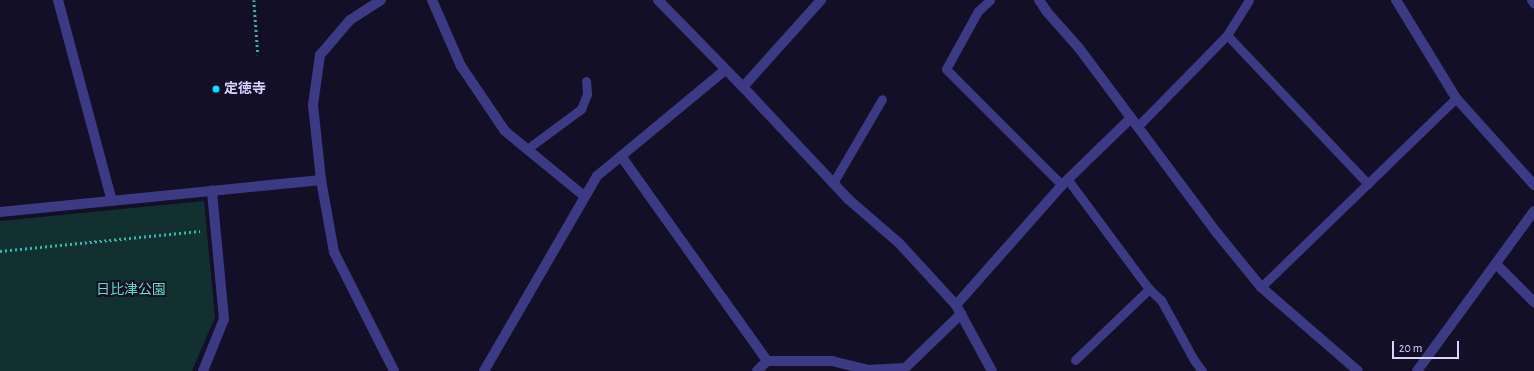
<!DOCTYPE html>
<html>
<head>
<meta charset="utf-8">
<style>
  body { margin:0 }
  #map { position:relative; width:1534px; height:371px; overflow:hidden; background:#130f26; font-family:"Alegreya Sans","Noto Sans JP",sans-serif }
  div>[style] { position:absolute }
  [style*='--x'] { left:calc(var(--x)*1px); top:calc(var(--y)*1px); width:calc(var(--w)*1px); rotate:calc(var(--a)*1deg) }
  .green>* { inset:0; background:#12302f }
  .path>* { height:2.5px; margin-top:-1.25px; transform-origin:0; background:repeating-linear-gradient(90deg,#2fb8b0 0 2px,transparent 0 5px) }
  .service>* { height:9px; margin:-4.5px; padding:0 4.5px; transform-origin:4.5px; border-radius:4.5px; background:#3d3a85 }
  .minor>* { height:10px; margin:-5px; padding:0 5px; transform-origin:5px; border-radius:5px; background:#3d3a85 }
  .dots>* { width:11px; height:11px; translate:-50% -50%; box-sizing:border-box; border:2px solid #130f26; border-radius:50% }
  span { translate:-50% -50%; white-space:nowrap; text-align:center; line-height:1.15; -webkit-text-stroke:4px #130f26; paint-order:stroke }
  .poi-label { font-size:14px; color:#d9d4ff; font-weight:700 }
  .left { translate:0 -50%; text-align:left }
  .park-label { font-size:14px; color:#5fe0c0 }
  .scale { position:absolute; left:1392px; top:341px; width:67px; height:18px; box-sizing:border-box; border:2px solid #d9d4ff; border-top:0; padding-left:5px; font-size:12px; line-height:14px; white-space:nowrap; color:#d9d4ff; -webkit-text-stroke:3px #130f26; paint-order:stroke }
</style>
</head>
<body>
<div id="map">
  <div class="green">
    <div style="clip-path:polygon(204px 201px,215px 317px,192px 371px,0 371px,0 221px)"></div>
  </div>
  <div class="path">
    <div style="--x:254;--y:0;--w:55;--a:85.8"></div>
    <div style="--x:0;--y:251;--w:201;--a:-5.7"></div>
  </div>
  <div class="service">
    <div style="--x:990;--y:0;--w:16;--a:137"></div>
    <div style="--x:978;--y:11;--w:66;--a:118.9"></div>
    <div style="--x:946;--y:69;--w:164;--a:45"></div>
    <div style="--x:1227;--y:35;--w:205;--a:46.6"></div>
    <div style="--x:1137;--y:127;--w:129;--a:-45.6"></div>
    <div style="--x:1227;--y:35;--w:41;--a:-57.8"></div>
    <div style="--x:527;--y:149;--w:67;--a:-36.5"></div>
    <div style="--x:581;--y:109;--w:16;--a:-68"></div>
    <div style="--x:587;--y:94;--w:13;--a:-94"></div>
    <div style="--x:1068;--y:180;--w:136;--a:53.4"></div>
    <div style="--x:1149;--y:289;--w:16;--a:43"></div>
    <div style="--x:1161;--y:300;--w:68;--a:61.2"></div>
    <div style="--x:1194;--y:360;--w:14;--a:54"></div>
    <div style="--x:833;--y:183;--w:97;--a:-59.7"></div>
    <div style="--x:1261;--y:287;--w:272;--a:-44.1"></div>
    <div style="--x:1075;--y:360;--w:103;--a:-43.8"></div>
  </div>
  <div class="minor">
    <div style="--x:58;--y:0;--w:208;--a:75"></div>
    <div style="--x:381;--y:0;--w:37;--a:147"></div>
    <div style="--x:350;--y:20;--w:46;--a:130.6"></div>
    <div style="--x:320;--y:55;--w:50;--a:98"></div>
    <div style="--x:313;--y:105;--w:75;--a:83.9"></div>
    <div style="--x:321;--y:180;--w:73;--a:79.8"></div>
    <div style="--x:334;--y:252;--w:133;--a:63.2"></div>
    <div style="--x:432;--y:0;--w:72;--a:66.3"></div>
    <div style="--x:461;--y:66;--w:78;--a:55.9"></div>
    <div style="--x:505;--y:131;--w:102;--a:39.4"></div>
    <div style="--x:658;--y:0;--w:122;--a:45.7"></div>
    <div style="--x:743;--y:87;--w:154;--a:46.8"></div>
    <div style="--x:848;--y:199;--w:67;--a:40.8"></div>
    <div style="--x:899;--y:243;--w:84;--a:47.4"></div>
    <div style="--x:956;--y:305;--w:75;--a:61.4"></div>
    <div style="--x:1039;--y:0;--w:14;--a:56"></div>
    <div style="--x:1047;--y:12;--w:48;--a:48.4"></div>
    <div style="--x:1079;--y:48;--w:231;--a:53.3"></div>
    <div style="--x:1217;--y:233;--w:70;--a:50.8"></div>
    <div style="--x:1261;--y:287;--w:128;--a:40.9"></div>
    <div style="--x:1396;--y:0;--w:115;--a:58.5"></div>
    <div style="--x:1456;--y:98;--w:117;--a:48.1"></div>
    <div style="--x:1532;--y:0;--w:4;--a:56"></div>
    <div style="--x:743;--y:87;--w:117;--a:-48.1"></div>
    <div style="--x:621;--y:156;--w:252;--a:54.5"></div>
    <div style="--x:0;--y:212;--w:323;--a:-5.7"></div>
    <div style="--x:1496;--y:264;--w:54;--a:45"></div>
    <div style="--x:956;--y:305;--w:160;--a:-48.5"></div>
    <div style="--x:1062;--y:185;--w:96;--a:-44.2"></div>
    <div style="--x:203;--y:371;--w:56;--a:-68"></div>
    <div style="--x:224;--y:319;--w:129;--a:-95.4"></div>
    <div style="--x:484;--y:371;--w:225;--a:-59.9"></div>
    <div style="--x:597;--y:176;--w:166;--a:-39.6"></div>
    <div style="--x:757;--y:371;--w:14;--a:-45"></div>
    <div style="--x:767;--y:361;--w:65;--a:0"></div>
    <div style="--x:832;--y:361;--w:36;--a:14"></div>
    <div style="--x:867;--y:370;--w:38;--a:-3"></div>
    <div style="--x:905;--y:368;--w:78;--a:-44"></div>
    <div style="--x:1417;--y:371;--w:198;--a:-53.8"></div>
  </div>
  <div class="dots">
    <div style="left:216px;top:89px;background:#00e5ff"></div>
  </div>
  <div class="poi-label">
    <span class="left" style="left:224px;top:89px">定徳寺</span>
  </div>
  <div class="park-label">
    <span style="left:131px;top:290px">日比津公園</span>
  </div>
  <div class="scale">20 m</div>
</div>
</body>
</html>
